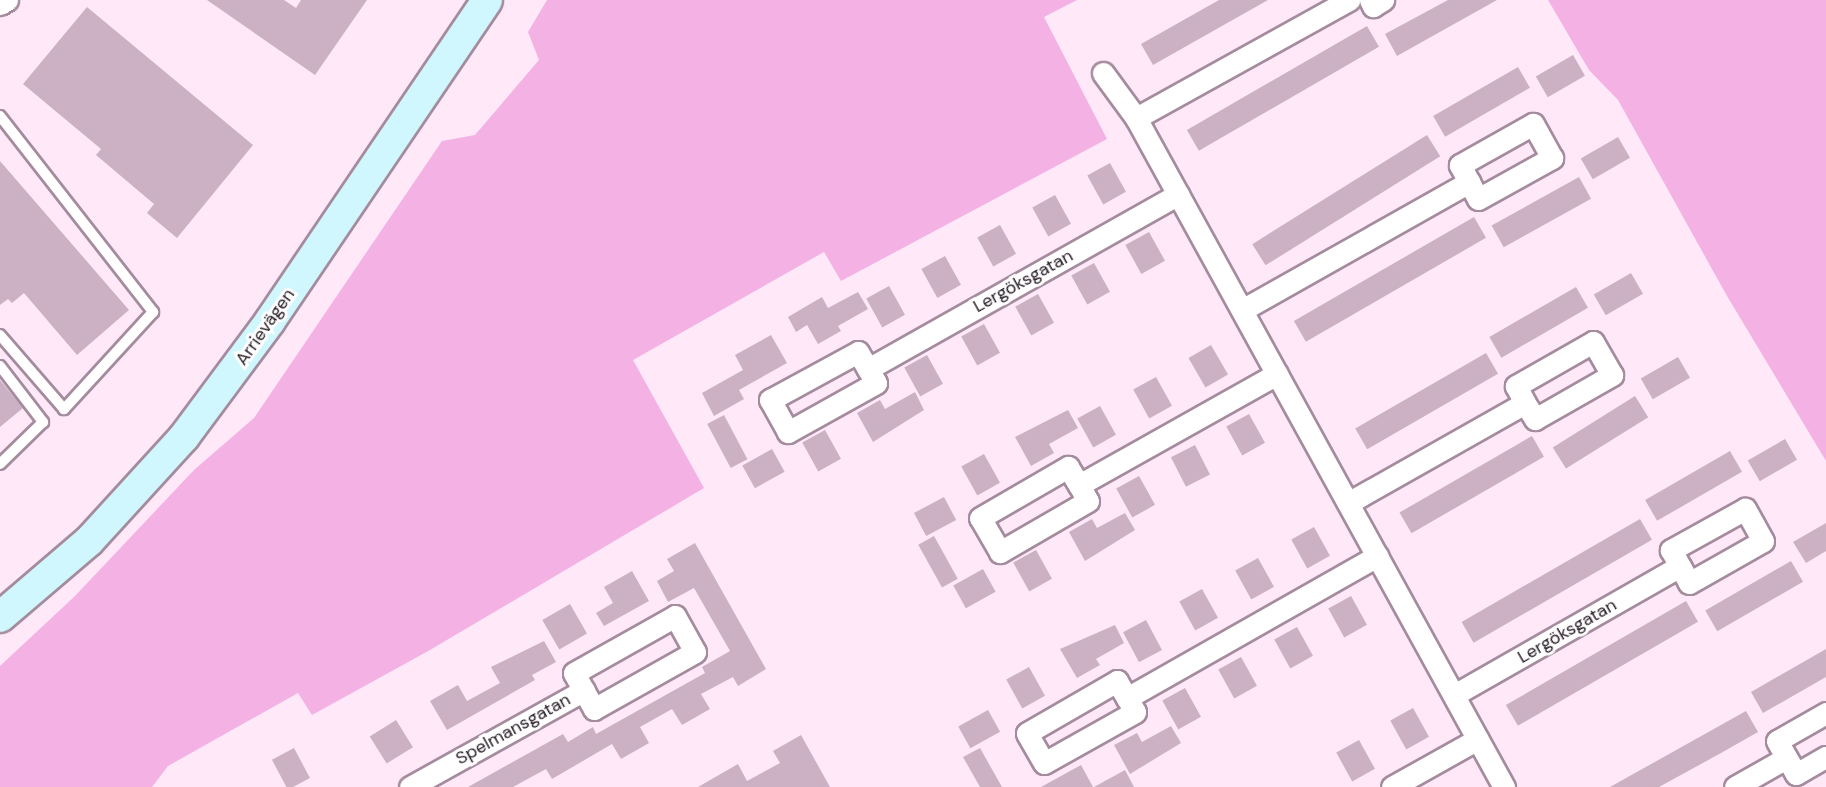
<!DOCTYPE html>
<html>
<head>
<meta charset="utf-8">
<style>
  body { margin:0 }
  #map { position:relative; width:1826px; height:787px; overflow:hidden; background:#ffe9f8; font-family:"DM Sans",sans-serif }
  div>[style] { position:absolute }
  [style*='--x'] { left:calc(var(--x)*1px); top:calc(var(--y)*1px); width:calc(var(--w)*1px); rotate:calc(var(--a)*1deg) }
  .green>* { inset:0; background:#f4b1e3 }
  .building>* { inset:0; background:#cbb1c3; transform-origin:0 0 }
  .roads { filter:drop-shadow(2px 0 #a48b9d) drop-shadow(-2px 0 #a48b9d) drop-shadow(0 2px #a48b9d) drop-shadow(0 -2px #a48b9d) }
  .service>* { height:10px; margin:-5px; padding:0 5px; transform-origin:5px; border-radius:5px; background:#fff }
  .minor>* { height:21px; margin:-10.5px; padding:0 10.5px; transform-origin:10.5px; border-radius:10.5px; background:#fff }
  .secondary>* { height:30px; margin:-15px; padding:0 15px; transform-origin:15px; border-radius:15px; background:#d0f7fd }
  span { translate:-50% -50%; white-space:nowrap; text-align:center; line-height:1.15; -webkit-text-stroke:6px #fefefe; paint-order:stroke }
  .street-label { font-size:18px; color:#292027 }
</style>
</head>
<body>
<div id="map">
  <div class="green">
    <div style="clip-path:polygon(547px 0,1077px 0,1044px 17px,1107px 139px,841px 281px,824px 252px,633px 360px,704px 488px,430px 650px,312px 715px,298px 693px,168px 766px,152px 787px,0 787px,0 666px,75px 596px,194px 470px,254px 418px,442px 141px,475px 135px,539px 60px,528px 32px)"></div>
    <div style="clip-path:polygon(1548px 0,1826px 0,1826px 461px,1727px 296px,1618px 100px,1589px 70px)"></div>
  </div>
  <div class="building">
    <div style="clip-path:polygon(207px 0,284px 0,296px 8px,301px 0,367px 0,315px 75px)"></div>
    <div style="clip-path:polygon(1219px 0,1268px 0,1153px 65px,1141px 44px)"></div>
    <div style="clip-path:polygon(1448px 0,1497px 0,1397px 56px,1385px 34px)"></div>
    <div style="clip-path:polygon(87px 7px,253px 145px,177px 238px,147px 213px,154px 204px,96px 155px,101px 149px,23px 84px)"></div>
    <div style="left:1367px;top:26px;width:24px;height:208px;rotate:60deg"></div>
    <div style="left:1573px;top:55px;width:24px;height:43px;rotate:60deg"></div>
    <div style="left:1518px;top:67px;width:24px;height:98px;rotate:60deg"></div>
    <div style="left:1427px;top:135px;width:25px;height:206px;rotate:58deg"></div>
    <div style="left:1618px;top:137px;width:24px;height:43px;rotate:60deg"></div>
    <div style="clip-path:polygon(0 161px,129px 310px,77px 355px,24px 293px,12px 303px,8px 299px,0 305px)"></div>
    <div style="left:1110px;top:163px;width:33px;height:26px;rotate:61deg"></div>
    <div style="left:1579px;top:177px;width:25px;height:100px;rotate:61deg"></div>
    <div style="left:1055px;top:195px;width:33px;height:26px;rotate:61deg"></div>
    <div style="left:1474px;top:217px;width:24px;height:208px;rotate:60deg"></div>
    <div style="left:1000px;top:225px;width:33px;height:26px;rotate:61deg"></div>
    <div style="left:1149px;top:232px;width:33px;height:27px;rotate:61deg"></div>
    <div style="left:945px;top:256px;width:33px;height:27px;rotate:61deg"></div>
    <div style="left:1094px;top:263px;width:33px;height:26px;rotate:61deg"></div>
    <div style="left:1631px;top:273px;width:24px;height:43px;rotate:60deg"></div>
    <div style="left:889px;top:286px;width:33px;height:26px;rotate:61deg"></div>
    <div style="left:1576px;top:287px;width:24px;height:100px;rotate:60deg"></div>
    <div style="clip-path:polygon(858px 292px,868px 309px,838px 326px,841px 331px,818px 344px,807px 325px,796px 332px,788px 317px,822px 297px,828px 308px)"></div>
    <div style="left:1038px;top:294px;width:33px;height:26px;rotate:61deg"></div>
    <div style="left:984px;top:324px;width:33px;height:26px;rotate:61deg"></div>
    <div style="clip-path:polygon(771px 335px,787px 363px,739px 390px,744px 399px,714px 416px,702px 393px,743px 370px,735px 355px)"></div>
    <div style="left:1211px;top:345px;width:34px;height:26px;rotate:60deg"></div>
    <div style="left:1486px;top:353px;width:24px;height:151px;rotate:60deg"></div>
    <div style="left:927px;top:355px;width:33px;height:26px;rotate:61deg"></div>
    <div style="left:1678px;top:357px;width:24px;height:43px;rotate:60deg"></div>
    <div style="left:1156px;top:377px;width:33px;height:26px;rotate:61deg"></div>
    <div style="clip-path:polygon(0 380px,23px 408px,0 427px)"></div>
    <div style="clip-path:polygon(915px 392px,924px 410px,873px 442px,857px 413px,880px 400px,885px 409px)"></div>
    <div style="left:1635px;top:396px;width:25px;height:97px;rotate:58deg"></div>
    <div style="left:1100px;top:406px;width:33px;height:26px;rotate:61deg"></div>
    <div style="clip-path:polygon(1068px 410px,1078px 428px,1049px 444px,1054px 453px,1031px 466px,1015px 437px)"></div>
    <div style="left:1249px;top:414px;width:33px;height:26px;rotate:61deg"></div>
    <div style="left:724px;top:415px;width:50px;height:19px;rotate:62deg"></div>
    <div style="left:825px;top:430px;width:33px;height:26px;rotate:61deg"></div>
    <div style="left:1532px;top:436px;width:24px;height:153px;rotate:60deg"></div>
    <div style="left:1785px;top:439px;width:24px;height:43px;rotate:60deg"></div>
    <div style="left:1195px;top:445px;width:33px;height:27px;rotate:63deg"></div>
    <div style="left:772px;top:449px;width:26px;height:34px;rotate:61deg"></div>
    <div style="left:1730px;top:451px;width:24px;height:98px;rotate:60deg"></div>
    <div style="left:984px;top:454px;width:33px;height:26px;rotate:61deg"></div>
    <div style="left:1139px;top:476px;width:33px;height:26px;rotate:61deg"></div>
    <div style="left:944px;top:497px;width:26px;height:34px;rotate:62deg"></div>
    <div style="clip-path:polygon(1125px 513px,1135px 530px,1085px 561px,1069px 532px,1092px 519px,1097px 528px)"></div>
    <div style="left:1640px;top:519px;width:24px;height:206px;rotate:60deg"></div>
    <div style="clip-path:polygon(1826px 523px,1826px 551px,1806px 563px,1793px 542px)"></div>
    <div style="left:1314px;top:527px;width:33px;height:26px;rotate:61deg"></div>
    <div style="left:934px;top:536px;width:49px;height:18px;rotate:61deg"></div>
    <div style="clip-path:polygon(695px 543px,766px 669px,738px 686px,733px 677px,701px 694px,710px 709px,682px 725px,672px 709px,640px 727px,649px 743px,621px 759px,612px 744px,552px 779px,546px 769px,513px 787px,468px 787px,563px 734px,568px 742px,593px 727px,596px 734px,705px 673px,702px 667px,730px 651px,694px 588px,668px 602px,657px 581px,674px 571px,667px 559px)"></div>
    <div style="left:1036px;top:550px;width:33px;height:26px;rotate:61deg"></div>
    <div style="left:1258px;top:558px;width:33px;height:26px;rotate:61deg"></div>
    <div style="left:1791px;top:561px;width:24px;height:99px;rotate:60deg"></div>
    <div style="left:983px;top:569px;width:26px;height:34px;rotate:61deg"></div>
    <div style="clip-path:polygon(632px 571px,649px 601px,604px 626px,596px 613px,613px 603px,604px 587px)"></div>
    <div style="left:1202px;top:589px;width:33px;height:26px;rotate:61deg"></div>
    <div style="left:1351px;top:596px;width:33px;height:26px;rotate:61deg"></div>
    <div style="left:1686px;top:601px;width:24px;height:208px;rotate:60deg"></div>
    <div style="left:570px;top:604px;width:34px;height:32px;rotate:60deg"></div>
    <div style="left:1146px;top:620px;width:34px;height:26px;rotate:62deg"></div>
    <div style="clip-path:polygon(1115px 625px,1124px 643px,1096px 659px,1100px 665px,1077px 678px,1060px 649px)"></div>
    <div style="left:1297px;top:627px;width:33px;height:26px;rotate:61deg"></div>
    <div style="clip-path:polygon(544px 641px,556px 662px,532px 675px,535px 680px,447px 730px,430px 701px,458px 685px,467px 701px,500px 683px,491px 667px)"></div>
    <div style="clip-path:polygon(1826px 649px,1826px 677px,1763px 713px,1751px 692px)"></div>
    <div style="left:1241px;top:657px;width:33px;height:26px;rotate:61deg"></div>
    <div style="left:1029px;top:667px;width:33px;height:26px;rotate:61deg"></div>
    <div style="left:1185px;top:688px;width:33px;height:26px;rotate:61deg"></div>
    <div style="left:1413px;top:708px;width:33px;height:26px;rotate:61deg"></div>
    <div style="left:988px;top:710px;width:25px;height:34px;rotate:61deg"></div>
    <div style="clip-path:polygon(1746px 711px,1758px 732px,1721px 753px,1659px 787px,1610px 787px)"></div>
    <div style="left:396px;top:720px;width:32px;height:31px;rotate:58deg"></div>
    <div style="clip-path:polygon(1171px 726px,1181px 743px,1130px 774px,1114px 745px,1137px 733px,1142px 742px)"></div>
    <div style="clip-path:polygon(801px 735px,830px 787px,698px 787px,738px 764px,747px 781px,780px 763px,773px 751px)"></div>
    <div style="left:1359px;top:740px;width:33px;height:26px;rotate:61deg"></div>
    <div style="left:294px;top:748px;width:34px;height:25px;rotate:62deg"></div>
    <div style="clip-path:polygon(980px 748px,1002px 787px,980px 787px,963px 757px)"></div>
    <div style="clip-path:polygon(1081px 765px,1093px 787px,1041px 787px)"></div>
    <div style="clip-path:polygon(1125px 770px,1134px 787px,1094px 787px)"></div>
  </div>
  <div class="roads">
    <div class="service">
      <div style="--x:0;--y:116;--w:249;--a:52"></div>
      <div style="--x:153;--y:312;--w:132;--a:132.5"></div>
      <div style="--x:64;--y:409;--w:98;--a:-130.9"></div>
      <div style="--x:0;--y:366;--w:71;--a:52.5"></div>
      <div style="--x:43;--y:422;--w:60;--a:135.7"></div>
    </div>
    <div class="minor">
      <div style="--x:1370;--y:0;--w:7;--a:63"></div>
      <div style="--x:1373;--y:6;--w:12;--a:-31"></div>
      <div style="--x:0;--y:4;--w:8;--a:-30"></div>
      <div style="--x:1103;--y:73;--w:56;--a:53.7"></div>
      <div style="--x:1136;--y:118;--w:764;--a:61.19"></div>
      <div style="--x:1136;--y:118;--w:244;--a:-29"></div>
      <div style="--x:1242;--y:310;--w:261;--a:-29.4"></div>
      <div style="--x:1469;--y:182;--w:19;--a:62"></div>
      <div style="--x:1478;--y:199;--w:85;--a:-29"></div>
      <div style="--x:1552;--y:158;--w:39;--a:-119"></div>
      <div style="--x:1533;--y:124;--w:84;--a:150.7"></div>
      <div style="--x:1460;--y:165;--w:19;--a:62"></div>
      <div style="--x:868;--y:369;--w:16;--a:60"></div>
      <div style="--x:876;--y:383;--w:101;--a:150.9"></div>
      <div style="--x:788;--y:432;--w:37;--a:-119"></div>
      <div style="--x:770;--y:400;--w:100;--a:-28.6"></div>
      <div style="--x:858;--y:352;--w:20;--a:60"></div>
      <div style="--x:868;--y:369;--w:356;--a:-29.4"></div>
      <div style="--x:1079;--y:485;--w:18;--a:61"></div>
      <div style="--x:1088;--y:501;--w:102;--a:149.9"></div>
      <div style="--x:1000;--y:552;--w:39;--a:-120"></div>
      <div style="--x:980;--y:518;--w:102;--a:-30.1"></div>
      <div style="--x:1068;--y:467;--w:21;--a:59"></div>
      <div style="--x:1079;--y:485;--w:227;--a:-29.3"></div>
      <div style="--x:1348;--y:503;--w:203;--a:-29.5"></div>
      <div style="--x:1525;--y:403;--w:19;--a:58"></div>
      <div style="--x:1535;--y:419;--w:89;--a:-29.7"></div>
      <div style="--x:1612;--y:375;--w:38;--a:-120"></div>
      <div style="--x:1593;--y:342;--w:89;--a:150.3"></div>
      <div style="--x:1516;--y:386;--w:19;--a:62"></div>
      <div style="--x:675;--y:616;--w:41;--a:60.9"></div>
      <div style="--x:695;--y:652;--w:116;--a:150.6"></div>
      <div style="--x:594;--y:709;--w:41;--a:-119.1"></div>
      <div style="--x:574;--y:673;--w:116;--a:-29.4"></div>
      <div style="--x:1454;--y:695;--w:260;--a:-29.7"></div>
      <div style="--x:1680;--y:566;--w:19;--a:62"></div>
      <div style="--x:1689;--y:583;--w:85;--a:-29.6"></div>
      <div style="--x:1763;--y:541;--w:37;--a:-119"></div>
      <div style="--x:1745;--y:509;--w:85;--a:151"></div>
      <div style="--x:1671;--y:550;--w:18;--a:61"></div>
      <div style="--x:1127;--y:698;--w:16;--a:60"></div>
      <div style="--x:1135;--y:712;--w:104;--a:150.7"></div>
      <div style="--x:1044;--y:763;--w:34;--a:-120"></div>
      <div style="--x:1027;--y:733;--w:104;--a:-30"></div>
      <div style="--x:1117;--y:681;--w:20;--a:60"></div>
      <div style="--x:1127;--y:698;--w:288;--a:-29.6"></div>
      <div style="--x:1826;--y:713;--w:56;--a:150.3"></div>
      <div style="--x:1777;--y:741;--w:38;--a:60"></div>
      <div style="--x:1796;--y:774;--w:34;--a:-30"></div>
      <div style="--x:410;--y:787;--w:199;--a:-29.1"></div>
      <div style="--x:1392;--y:787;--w:98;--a:-29.2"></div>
      <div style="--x:1735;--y:787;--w:59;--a:-29.6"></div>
    </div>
    <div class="secondary">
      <div style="--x:0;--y:617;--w:117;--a:-40.5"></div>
      <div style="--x:89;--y:541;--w:141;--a:-47.6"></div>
      <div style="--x:184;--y:437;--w:144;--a:-53.4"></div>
      <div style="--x:270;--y:321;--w:387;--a:-55.9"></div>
    </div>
  </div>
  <div class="street-label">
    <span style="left:1023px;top:281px;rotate:-29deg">Lergöksgatan</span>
    <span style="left:265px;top:327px;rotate:-55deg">Arrievägen</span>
    <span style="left:1567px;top:631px;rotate:-30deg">Lergöksgatan</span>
    <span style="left:513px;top:729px;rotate:-29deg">Spelmansgatan</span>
  </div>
</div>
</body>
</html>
